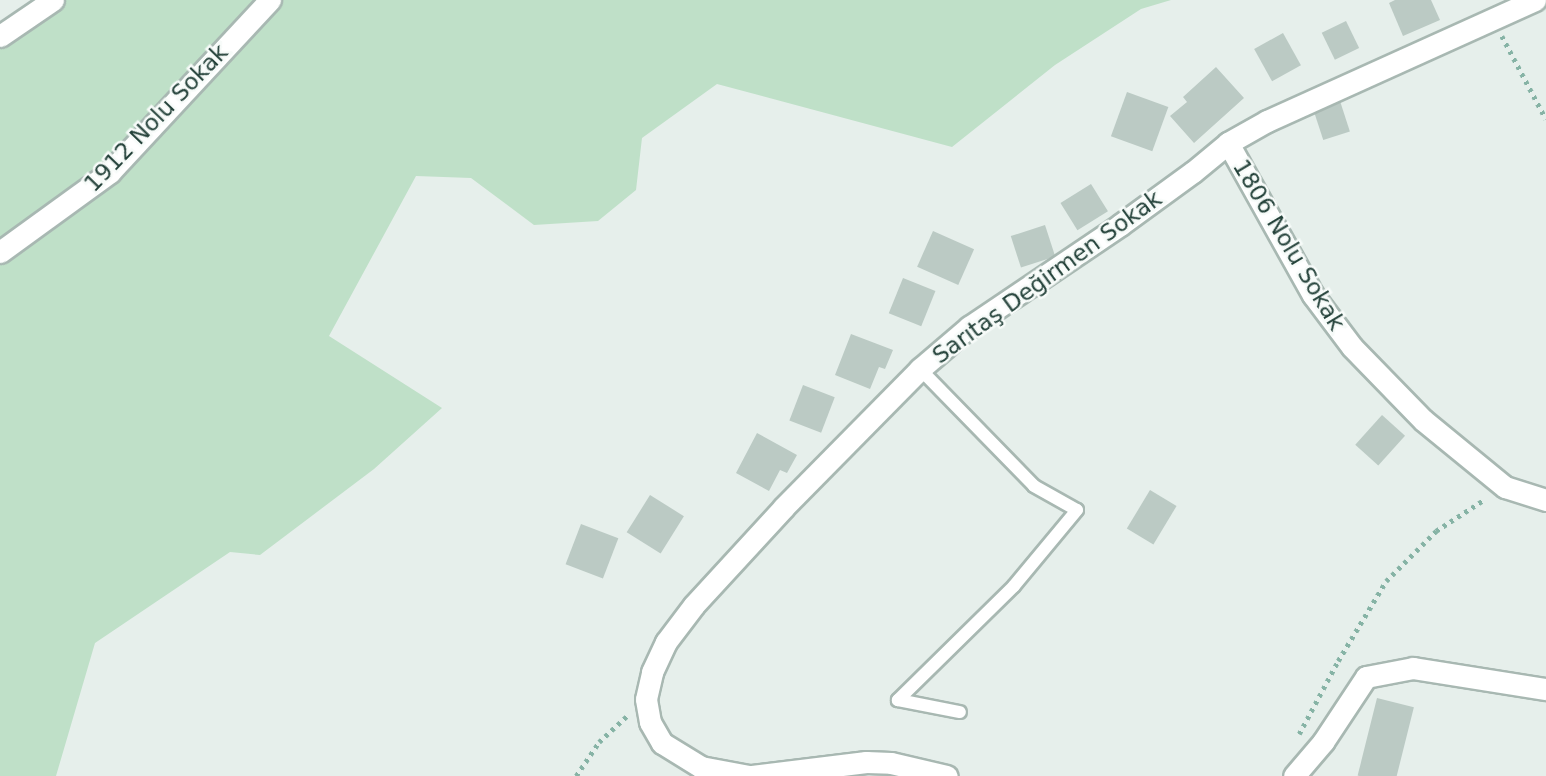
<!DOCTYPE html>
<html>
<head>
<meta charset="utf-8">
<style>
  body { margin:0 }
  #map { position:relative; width:1546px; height:776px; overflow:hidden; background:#e6efeb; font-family:"DejaVu Sans",sans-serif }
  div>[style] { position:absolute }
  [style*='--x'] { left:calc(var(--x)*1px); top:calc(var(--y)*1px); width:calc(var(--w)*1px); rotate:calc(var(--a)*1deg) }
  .green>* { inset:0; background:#bfe0c8 }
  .building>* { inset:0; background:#bbcac4; transform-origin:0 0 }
  .path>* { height:4.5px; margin-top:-2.25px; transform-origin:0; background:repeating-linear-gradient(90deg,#86b3a5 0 3.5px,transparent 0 8.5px) }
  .roads { filter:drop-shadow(2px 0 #a8b8b2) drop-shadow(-2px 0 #a8b8b2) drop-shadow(0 2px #a8b8b2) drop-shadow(0 -2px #a8b8b2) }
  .service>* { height:12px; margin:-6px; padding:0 6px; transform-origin:6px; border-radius:6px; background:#fff }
  .minor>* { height:21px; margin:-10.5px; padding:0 10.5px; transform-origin:10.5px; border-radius:10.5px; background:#fff }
  .tertiary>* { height:21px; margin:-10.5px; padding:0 10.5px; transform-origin:10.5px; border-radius:10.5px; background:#fff }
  span { translate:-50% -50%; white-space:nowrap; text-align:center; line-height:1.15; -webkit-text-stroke:5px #f7fbf9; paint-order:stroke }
  .street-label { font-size:23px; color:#24423a }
</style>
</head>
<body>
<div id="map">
  <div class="green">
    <div style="clip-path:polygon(53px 0,1171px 0,1141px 9px,1055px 65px,952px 147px,717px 84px,642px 138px,636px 190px,598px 221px,534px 225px,471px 178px,416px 176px,329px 336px,442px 408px,374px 469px,260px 555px,230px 552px,95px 643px,56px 776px,0 776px,0 40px)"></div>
  </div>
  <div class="building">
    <div style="clip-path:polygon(1395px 0,1431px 0,1440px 20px,1403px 36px,1389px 3px)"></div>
    <div style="left:1346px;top:21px;width:30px;height:27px;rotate:64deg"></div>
    <div style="left:1283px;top:33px;width:37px;height:33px;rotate:61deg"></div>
    <div style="clip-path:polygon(1216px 67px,1244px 98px,1194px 143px,1170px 116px,1187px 102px,1183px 97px)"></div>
    <div style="left:1127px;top:92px;width:44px;height:47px;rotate:20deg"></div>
    <div style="left:1340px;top:101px;width:32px;height:28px;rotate:72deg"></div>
    <div style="left:1091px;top:184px;width:32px;height:36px;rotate:58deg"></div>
    <div style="left:1045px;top:225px;width:33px;height:36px;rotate:72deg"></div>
    <div style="left:933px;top:231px;width:45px;height:39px;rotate:24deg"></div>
    <div style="left:903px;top:278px;width:35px;height:38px;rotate:22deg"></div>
    <div style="clip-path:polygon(851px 334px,893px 350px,885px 369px,879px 367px,870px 389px,835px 375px)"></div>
    <div style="left:803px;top:385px;width:34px;height:38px;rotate:21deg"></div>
    <div style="left:1382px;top:415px;width:31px;height:40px;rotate:42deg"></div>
    <div style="clip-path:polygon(757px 433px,797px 455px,787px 473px,780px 470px,769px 491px,736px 473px)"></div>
    <div style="left:1150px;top:490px;width:31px;height:45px;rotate:31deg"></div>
    <div style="left:650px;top:495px;width:40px;height:44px;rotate:32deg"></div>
    <div style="left:581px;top:524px;width:40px;height:43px;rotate:21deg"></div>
    <div style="left:1377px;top:698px;width:38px;height:80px;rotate:14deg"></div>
  </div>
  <div class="path">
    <div style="--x:1502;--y:36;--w:94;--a:62.1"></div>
    <div style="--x:1299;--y:734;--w:83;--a:-61.9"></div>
    <div style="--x:1338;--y:661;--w:93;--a:-59"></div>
    <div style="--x:1386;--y:581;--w:71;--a:-45"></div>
    <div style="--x:1436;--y:531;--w:59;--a:-33.1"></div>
    <div style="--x:576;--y:776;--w:41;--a:-55.9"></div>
    <div style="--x:599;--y:742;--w:38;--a:-43"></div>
  </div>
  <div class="roads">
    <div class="service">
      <div style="--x:920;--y:369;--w:163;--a:45.7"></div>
      <div style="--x:1034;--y:486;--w:49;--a:29.2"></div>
      <div style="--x:1077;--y:510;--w:99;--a:129.7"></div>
      <div style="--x:1014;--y:586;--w:163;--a:135.5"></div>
      <div style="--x:898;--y:700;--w:63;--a:11"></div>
    </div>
    <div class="minor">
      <div style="--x:0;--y:36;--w:64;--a:-34.2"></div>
      <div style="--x:1228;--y:143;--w:174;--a:60.8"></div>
      <div style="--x:1313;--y:295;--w:65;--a:53.1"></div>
      <div style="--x:1352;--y:347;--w:102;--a:45.8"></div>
      <div style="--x:1423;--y:420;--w:106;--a:39.3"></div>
      <div style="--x:1505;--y:487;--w:43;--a:17.6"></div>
      <div style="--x:0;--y:252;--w:136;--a:-36"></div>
      <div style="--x:110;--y:172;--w:235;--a:-47.1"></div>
      <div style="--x:1294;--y:776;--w:45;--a:-49.5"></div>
      <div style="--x:1323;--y:742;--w:78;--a:-56.5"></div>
      <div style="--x:1366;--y:677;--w:48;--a:-10.8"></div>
      <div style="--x:1413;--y:668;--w:135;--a:9"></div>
    </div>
    <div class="tertiary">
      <div style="--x:749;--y:776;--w:49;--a:-169.4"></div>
      <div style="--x:701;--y:767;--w:46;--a:-148.4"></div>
      <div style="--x:662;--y:743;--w:24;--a:-120"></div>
      <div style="--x:650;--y:722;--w:23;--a:-100"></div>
      <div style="--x:646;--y:699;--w:28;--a:-77"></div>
      <div style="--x:652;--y:672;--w:33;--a:-65"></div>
      <div style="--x:666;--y:642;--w:46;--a:-52.9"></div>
      <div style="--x:694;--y:605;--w:133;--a:-47.4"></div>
      <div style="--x:784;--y:507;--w:194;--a:-45.4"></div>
      <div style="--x:920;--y:369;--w:65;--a:-40.6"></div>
      <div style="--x:969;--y:327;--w:182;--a:-34"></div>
      <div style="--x:1120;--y:225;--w:90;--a:-36"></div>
      <div style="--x:1193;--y:172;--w:45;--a:-39.6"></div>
      <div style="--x:1228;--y:143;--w:45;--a:-29.4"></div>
      <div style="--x:1267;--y:121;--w:294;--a:-24.3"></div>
      <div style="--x:752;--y:776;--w:115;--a:-7"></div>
      <div style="--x:866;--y:762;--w:25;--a:2"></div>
      <div style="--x:891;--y:763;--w:57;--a:13.1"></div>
    </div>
  </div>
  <div class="street-label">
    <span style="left:156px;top:118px;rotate:-46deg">1912 Nolu Sokak</span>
    <span style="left:1289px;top:245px;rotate:59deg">1806 Nolu Sokak</span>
    <span style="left:1047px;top:277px;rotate:-36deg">Sarıtaş Değirmen Sokak</span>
  </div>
</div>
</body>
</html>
